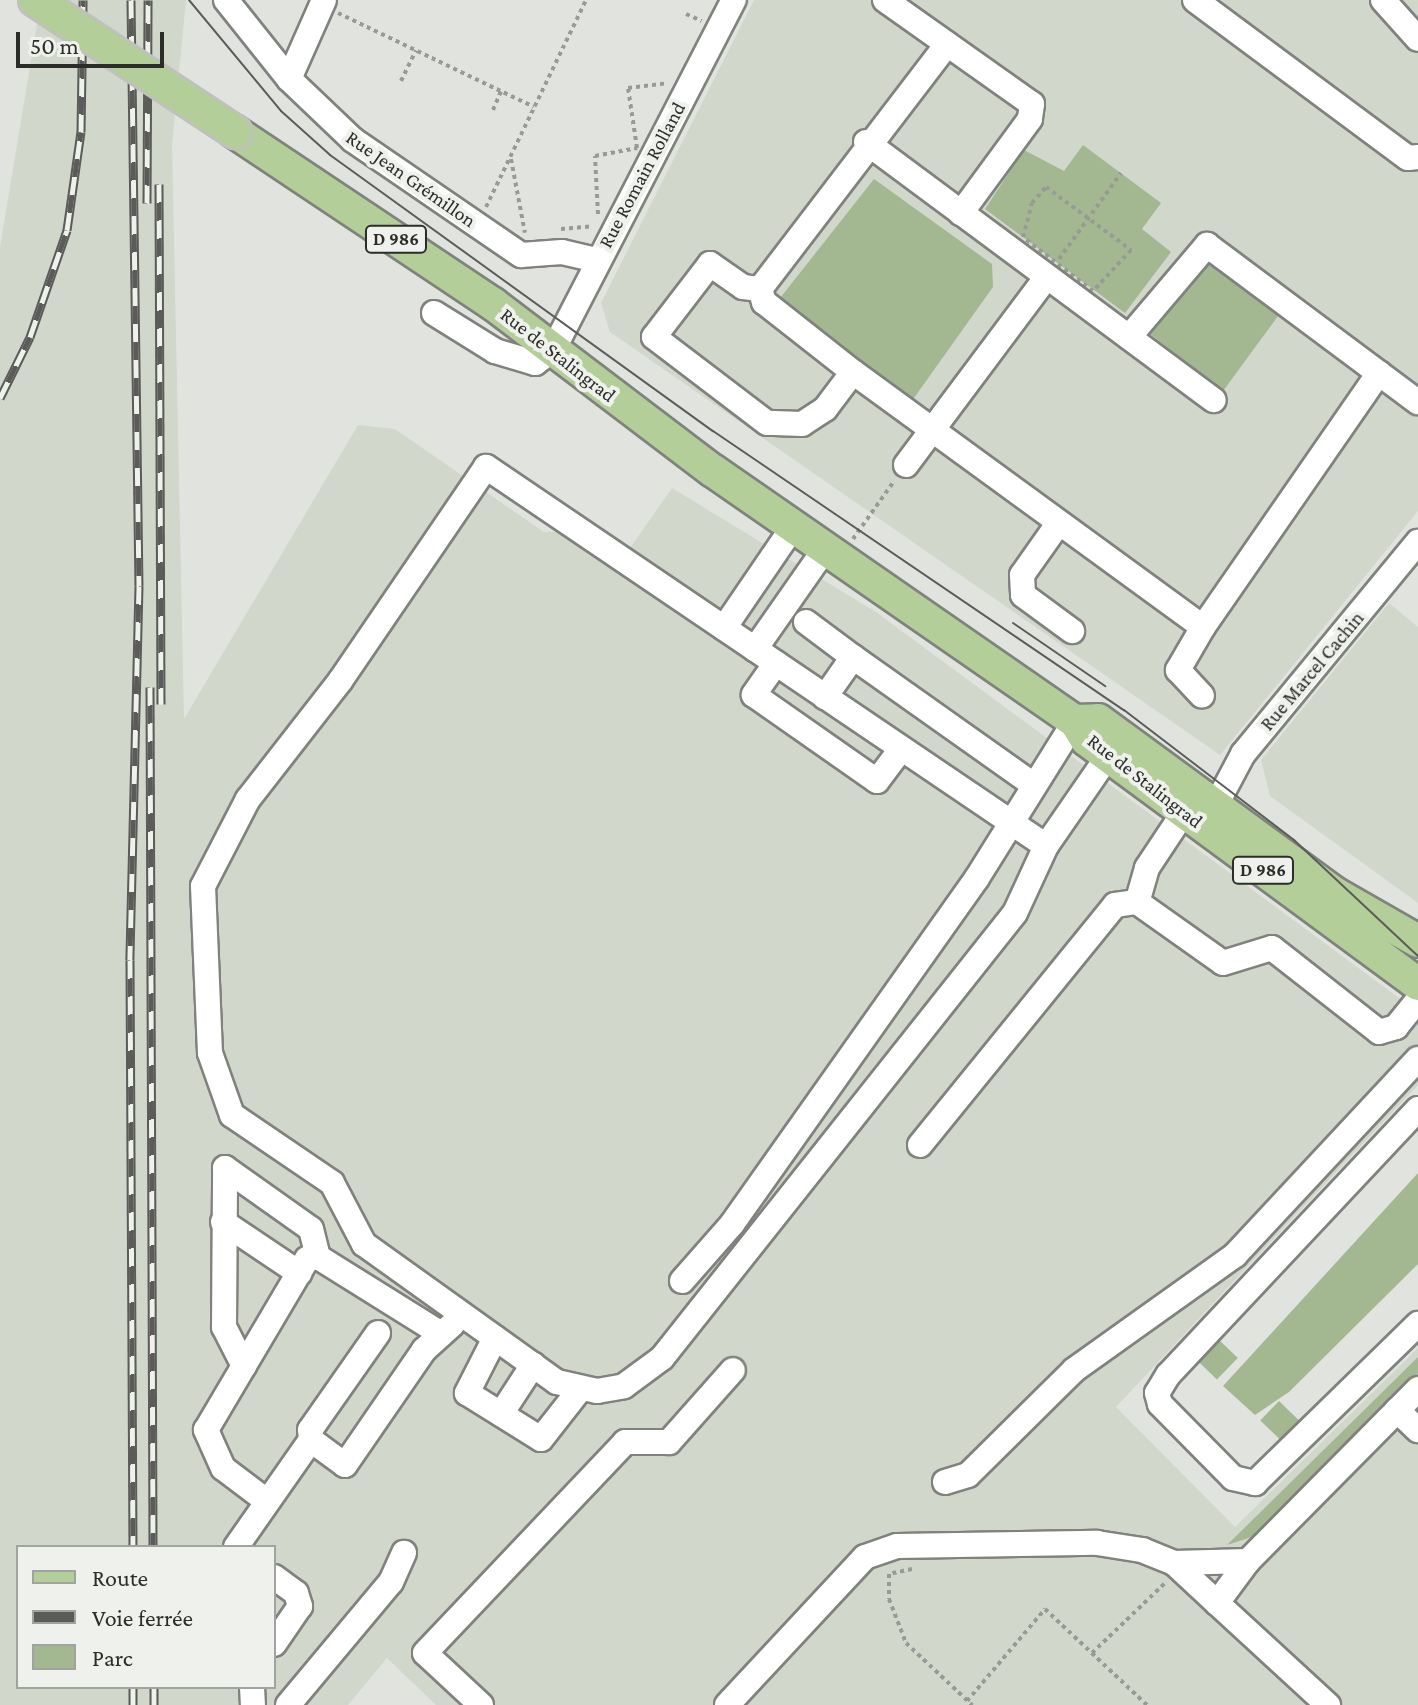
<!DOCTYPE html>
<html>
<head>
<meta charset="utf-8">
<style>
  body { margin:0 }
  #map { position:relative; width:1418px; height:1705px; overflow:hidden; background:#e1e4de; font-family:"Crimson Pro",serif }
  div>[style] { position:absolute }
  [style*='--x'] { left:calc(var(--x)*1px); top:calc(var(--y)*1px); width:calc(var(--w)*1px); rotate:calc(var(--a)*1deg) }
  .built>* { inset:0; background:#d1d7cb }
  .green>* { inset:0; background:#a3b891; transform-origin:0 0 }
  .path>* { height:4px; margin-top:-2px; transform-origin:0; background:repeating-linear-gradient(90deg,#989a96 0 4px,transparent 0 8px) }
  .roads { filter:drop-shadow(2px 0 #80827d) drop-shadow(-2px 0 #80827d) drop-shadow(0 2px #80827d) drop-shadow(0 -2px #80827d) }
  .minor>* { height:24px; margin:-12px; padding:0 12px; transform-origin:12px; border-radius:12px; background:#fff }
  .major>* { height:32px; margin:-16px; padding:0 16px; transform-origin:16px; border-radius:16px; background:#b3ce98 }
  .tram>* { height:2px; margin:-1px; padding:0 1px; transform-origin:1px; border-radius:1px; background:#5b5c59 }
  .rail>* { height:9px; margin-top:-4.5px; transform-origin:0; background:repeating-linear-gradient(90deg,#eef1ec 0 18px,#5b5c59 0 36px); box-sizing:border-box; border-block:2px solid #5b5c59 }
  .bridges { filter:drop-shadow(2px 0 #c0c0bf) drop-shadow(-2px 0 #c0c0bf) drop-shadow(0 2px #c0c0bf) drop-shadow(0 -2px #c0c0bf) }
  .major-bridge>* { height:32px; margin:-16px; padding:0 16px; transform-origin:16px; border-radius:16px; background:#b3ce98 }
  span { translate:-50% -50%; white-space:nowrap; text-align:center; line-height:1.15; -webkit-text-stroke:8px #eef1ec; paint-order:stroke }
  .shield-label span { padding:2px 6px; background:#eef1ec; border:2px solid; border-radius:6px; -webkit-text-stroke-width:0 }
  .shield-label { font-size:18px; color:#2c2d2b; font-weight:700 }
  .street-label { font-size:20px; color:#2c2d2b }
  .legend { position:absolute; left:16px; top:1545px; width:260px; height:144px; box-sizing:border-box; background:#eef1ec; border:2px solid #a0a39f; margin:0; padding:10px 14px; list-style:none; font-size:24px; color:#2c2d2b }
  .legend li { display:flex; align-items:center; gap:16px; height:40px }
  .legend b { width:40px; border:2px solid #a0a39f }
  .scale { position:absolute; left:16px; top:32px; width:148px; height:36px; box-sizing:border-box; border:4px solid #2c2d2b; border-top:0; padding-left:10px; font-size:24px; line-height:28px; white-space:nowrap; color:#2c2d2b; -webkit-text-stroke:6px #eef1ec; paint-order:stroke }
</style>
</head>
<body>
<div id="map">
  <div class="built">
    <div style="clip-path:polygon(evenodd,41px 0,186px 0,172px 145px,184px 719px,358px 425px,395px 429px,544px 532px,598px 530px,630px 548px,672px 488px,876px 612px,1418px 1012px,1418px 1085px,1116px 1407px,1235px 1527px,1418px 1348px,1418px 1705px,436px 1705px,387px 1658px,348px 1705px,0 1705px,0 247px,41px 0,18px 1547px,274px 1547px,274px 1687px,18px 1687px,18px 1547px)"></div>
    <div style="clip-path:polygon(754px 0,1418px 0,1418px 511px,1220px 755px,610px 332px,601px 303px)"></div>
    <div style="clip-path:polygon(1389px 603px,1418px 627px,1418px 903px,1270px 796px,1261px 760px)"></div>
  </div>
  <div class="green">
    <div style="clip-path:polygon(1083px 145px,1161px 203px,1142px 229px,1171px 252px,1125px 313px,985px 209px,1024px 150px,1064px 171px)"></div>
    <div style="clip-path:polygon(874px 179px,992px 264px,993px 287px,909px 405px,773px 307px)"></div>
    <div style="clip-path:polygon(1214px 265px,1278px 316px,1223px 391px,1149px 333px,1197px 266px)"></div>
    <div style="clip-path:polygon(1418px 1173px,1418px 1264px,1289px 1392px,1255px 1415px,1223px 1386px)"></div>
    <div style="left:1214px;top:1335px;width:33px;height:30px;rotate:44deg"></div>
    <div style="clip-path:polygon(1418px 1357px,1418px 1373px,1267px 1532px,1227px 1545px)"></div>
    <div style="left:1279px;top:1401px;width:32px;height:27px;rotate:44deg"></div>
  </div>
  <div class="path">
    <div style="--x:338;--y:13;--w:217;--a:25.6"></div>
    <div style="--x:686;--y:14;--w:17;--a:24"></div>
    <div style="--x:401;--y:81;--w:34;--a:-64"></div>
    <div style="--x:493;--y:110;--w:21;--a:-67"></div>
    <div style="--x:511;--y:159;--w:75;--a:79.3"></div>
    <div style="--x:1046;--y:187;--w:106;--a:36.5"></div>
    <div style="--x:1131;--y:250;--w:56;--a:132.8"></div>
    <div style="--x:1093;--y:291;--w:88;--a:-142.4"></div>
    <div style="--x:1023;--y:237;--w:35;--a:-75"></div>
    <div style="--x:1032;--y:203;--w:21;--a:-49"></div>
    <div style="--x:486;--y:207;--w:230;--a:-64.2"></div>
    <div style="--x:598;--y:214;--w:58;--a:-93"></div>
    <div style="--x:595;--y:156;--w:43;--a:-10.8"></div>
    <div style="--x:637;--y:148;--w:61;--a:-98.5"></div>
    <div style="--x:628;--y:88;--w:38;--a:-7"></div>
    <div style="--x:561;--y:229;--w:32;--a:-5"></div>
    <div style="--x:1059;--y:259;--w:106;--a:-54.2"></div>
    <div style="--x:853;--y:539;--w:71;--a:-54.7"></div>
    <div style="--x:912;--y:1569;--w:24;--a:168"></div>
    <div style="--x:889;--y:1574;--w:25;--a:90"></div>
    <div style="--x:889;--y:1599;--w:47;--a:68.9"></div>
    <div style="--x:906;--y:1643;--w:91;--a:43.2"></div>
    <div style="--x:1092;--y:1653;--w:101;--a:-43.8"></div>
    <div style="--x:967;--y:1701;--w:121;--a:-49.7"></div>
    <div style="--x:1045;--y:1609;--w:140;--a:43.3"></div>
  </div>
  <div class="roads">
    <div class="minor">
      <div style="--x:226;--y:0;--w:101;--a:51.4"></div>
      <div style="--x:289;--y:79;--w:88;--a:43.6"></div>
      <div style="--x:353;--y:140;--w:204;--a:34.4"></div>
      <div style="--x:521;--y:255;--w:41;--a:-4.2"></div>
      <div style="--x:562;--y:252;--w:37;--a:13"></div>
      <div style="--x:885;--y:0;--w:180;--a:35.3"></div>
      <div style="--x:1032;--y:104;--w:15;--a:98"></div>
      <div style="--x:1030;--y:119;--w:117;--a:126.3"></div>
      <div style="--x:1195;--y:0;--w:265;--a:36.6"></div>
      <div style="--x:1408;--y:158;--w:10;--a:-6"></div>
      <div style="--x:1383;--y:0;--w:52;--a:48.1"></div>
      <div style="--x:289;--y:79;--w:86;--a:-66.1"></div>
      <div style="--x:866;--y:142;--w:433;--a:36.6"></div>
      <div style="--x:710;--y:264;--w:40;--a:34.9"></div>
      <div style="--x:743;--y:287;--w:17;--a:7"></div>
      <div style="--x:760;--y:289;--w:14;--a:73"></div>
      <div style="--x:764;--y:302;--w:113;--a:38.2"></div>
      <div style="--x:853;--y:372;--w:46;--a:127.1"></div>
      <div style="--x:825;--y:409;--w:27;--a:147"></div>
      <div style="--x:802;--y:424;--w:35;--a:-178"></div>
      <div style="--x:767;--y:423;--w:142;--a:-142.7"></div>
      <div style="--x:654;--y:337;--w:92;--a:-52.5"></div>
      <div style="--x:760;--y:289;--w:308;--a:-52.6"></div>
      <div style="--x:434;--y:313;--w:72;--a:31.9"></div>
      <div style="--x:495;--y:351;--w:42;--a:16.7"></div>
      <div style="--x:535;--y:363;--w:22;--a:-36"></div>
      <div style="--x:553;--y:350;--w:394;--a:-62.7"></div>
      <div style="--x:1129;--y:337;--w:121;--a:-49.7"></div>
      <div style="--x:1207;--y:245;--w:263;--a:36.7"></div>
      <div style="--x:853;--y:372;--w:433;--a:36.1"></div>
      <div style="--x:1203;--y:627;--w:50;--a:120.2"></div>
      <div style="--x:1178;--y:670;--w:35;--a:47"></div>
      <div style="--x:906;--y:465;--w:234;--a:-53.2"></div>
      <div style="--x:1058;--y:524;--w:62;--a:125.2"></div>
      <div style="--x:1022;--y:575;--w:20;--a:87"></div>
      <div style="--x:1023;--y:595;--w:61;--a:36.3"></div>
      <div style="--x:825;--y:549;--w:122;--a:125"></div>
      <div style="--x:755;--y:649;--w:351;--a:34.1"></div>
      <div style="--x:1046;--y:846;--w:109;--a:-55.4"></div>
      <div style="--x:806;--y:622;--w:59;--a:36.7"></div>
      <div style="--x:853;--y:657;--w:49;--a:125"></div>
      <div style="--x:1203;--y:627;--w:309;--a:-55.3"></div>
      <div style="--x:724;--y:628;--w:122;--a:-55.7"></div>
      <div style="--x:755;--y:649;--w:325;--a:-145.9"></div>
      <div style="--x:486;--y:467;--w:259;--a:124.3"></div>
      <div style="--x:340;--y:681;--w:150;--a:127.9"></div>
      <div style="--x:248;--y:799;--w:98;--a:117.3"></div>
      <div style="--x:203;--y:886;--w:167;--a:87.6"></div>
      <div style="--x:210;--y:1053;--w:66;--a:70.5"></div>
      <div style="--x:232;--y:1115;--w:121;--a:34.2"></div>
      <div style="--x:332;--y:1183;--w:69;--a:62.3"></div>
      <div style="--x:364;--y:1244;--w:237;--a:35.6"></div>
      <div style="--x:557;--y:1382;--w:41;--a:12.7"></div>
      <div style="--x:597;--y:1391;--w:27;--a:-10"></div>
      <div style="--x:624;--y:1386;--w:47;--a:-36.4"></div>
      <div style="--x:662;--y:1358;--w:568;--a:-51.58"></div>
      <div style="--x:1015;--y:913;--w:74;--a:-65.2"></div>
      <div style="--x:853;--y:657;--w:218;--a:35.3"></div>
      <div style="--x:776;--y:663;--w:39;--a:125"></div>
      <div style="--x:754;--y:695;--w:150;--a:35"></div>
      <div style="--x:877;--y:781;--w:40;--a:-53"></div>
      <div style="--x:1216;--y:805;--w:58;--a:-62.1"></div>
      <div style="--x:1243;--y:754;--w:275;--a:-50.5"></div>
      <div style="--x:1184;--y:812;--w:67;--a:123.5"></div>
      <div style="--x:1147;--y:868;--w:35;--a:106"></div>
      <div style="--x:1137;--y:902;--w:105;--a:35.3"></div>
      <div style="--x:1223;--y:963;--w:51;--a:-17"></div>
      <div style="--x:1272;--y:948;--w:136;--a:38.1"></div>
      <div style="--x:1379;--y:1032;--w:18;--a:-16"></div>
      <div style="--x:1396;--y:1027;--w:35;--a:-51"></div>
      <div style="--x:1418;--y:1109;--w:365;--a:133.2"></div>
      <div style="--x:1168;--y:1375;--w:21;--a:121"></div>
      <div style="--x:1157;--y:1393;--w:11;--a:75"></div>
      <div style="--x:1160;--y:1404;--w:104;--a:45.4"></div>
      <div style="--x:1233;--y:1478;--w:23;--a:13"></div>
      <div style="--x:1255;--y:1483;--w:228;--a:-44.3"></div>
      <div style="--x:920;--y:1145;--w:309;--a:-50.9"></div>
      <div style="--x:1115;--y:905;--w:22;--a:-8"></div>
      <div style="--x:223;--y:1222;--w:92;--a:33.9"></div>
      <div style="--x:682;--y:1281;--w:76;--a:-48.7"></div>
      <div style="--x:732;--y:1224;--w:424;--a:-54.7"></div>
      <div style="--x:977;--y:878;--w:185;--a:-58"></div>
      <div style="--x:378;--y:1333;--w:118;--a:125"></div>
      <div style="--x:310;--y:1430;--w:10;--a:84"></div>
      <div style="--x:311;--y:1440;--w:42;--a:36.3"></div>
      <div style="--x:345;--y:1465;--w:140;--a:-55.5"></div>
      <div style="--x:424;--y:1350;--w:38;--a:-42"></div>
      <div style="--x:495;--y:1338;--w:62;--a:117"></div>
      <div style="--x:467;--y:1393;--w:87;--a:31.9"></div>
      <div style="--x:541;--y:1439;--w:65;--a:-51.9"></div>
      <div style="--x:244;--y:1366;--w:44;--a:-117.1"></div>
      <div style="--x:224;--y:1327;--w:159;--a:-89.6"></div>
      <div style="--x:225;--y:1168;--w:105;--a:35.3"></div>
      <div style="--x:311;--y:1229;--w:29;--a:76"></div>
      <div style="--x:1397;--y:1410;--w:29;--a:44"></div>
      <div style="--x:501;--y:1414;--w:59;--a:-56.9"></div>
      <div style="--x:945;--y:1482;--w:24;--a:-17"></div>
      <div style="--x:968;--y:1475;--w:149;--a:-44.7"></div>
      <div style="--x:1074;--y:1370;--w:198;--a:-35.5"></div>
      <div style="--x:1235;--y:1255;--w:268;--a:-47"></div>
      <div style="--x:264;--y:1499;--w:51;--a:-142.9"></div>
      <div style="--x:223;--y:1468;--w:42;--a:-114.1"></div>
      <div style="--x:206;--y:1430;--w:199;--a:-59.4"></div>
      <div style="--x:307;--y:1259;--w:11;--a:-10"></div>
      <div style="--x:318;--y:1257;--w:145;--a:32"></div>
      <div style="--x:236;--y:1547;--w:131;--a:-55"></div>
      <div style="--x:1174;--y:1563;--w:74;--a:-1.5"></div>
      <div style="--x:274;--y:1577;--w:27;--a:36"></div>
      <div style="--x:296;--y:1593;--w:14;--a:73"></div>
      <div style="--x:300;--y:1606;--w:46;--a:124.4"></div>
      <div style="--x:1217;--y:1603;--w:151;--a:42.6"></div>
      <div style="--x:252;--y:1687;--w:18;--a:87"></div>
      <div style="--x:288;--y:1705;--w:160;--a:-50.1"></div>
      <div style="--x:391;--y:1582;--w:32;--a:-66"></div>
      <div style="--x:481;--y:1705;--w:76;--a:-137.1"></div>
      <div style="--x:425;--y:1653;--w:291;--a:-46.5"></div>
      <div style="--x:625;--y:1442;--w:44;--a:0"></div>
      <div style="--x:669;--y:1442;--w:96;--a:-48.4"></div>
      <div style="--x:727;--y:1705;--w:202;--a:-47"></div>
      <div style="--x:865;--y:1557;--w:34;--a:-19"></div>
      <div style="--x:897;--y:1546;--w:200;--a:-0.9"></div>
      <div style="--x:1097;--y:1543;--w:46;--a:8.8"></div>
      <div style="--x:1142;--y:1550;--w:35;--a:22"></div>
      <div style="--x:1174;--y:1563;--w:59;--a:42.9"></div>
      <div style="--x:1217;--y:1603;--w:52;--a:-53.6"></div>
      <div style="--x:1248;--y:1561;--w:242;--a:-45.3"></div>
    </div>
    <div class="major">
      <div style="--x:235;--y:132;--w:310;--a:33.7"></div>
      <div style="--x:493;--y:304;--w:275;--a:37.2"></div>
      <div style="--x:712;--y:470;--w:441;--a:34.7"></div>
      <div style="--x:1075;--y:721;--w:22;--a:58"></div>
      <div style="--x:1087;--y:740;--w:411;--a:36.4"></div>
      <div style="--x:1075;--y:721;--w:23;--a:-2"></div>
      <div style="--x:1098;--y:720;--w:293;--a:36.2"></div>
      <div style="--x:1334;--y:893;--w:97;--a:29.7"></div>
    </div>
  </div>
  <div class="tram">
    <div style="--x:189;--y:0;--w:144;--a:50.3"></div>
    <div style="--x:281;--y:111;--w:66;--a:41.9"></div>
    <div style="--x:330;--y:155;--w:472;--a:35.8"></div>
    <div style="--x:713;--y:431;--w:497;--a:34.2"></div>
    <div style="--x:1124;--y:710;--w:214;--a:37.4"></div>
    <div style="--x:1294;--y:840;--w:170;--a:43.1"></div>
    <div style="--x:1013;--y:623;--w:112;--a:34.4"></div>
  </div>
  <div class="rail">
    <div style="--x:131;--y:0;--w:586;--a:89.22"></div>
    <div style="--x:139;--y:586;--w:374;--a:91.4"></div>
    <div style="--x:130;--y:960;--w:587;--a:89.71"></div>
    <div style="--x:159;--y:184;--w:520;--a:89.78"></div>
    <div style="--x:147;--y:203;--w:203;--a:-89.7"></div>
    <div style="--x:0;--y:398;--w:68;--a:-63.8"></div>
    <div style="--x:30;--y:337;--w:113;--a:-70.9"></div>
    <div style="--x:67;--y:230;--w:99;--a:-81.9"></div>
    <div style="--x:81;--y:132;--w:132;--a:-89.1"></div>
    <div style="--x:150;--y:687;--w:860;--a:89.8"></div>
    <div style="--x:133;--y:1687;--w:18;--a:90"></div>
    <div style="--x:154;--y:1687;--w:18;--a:90"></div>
  </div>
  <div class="bridges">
    <div class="major-bridge">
      <div style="--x:35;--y:0;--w:240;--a:33.4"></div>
    </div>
  </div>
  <div class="shield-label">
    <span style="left:396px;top:239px">D 986</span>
    <span style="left:1263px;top:870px">D 986</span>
  </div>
  <div class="street-label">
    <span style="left:642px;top:175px;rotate:-62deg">Rue Romain Rolland</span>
    <span style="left:411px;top:179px;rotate:35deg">Rue Jean Grémillon</span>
    <span style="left:558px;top:355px;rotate:38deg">Rue de Stalingrad</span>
    <span style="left:1312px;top:671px;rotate:-50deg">Rue Marcel Cachin</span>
    <span style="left:1145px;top:781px;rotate:38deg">Rue de Stalingrad</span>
  </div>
  <ul class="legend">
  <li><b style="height:10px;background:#b3ce98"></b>Route</li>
  <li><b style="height:10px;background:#5b5c59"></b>Voie ferrée</li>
  <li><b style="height:22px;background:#a3b891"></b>Parc</li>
  </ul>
  <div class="scale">50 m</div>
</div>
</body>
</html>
